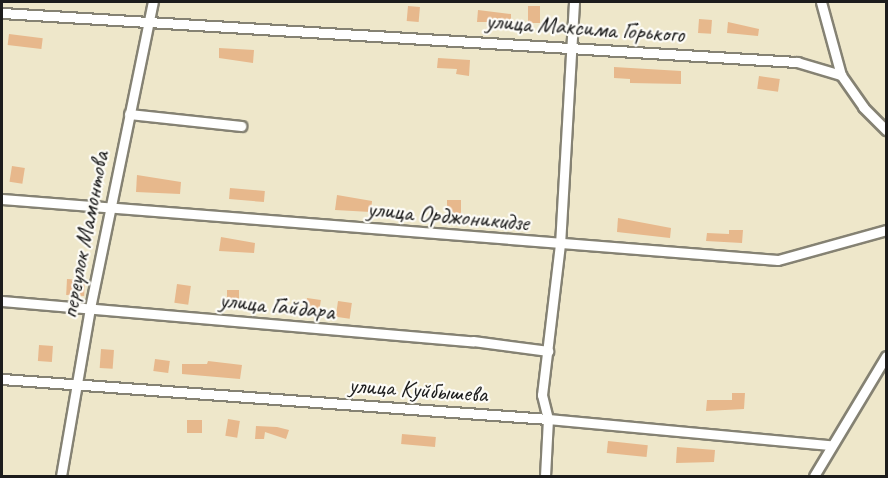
<!DOCTYPE html>
<html>
<head>
<meta charset="utf-8">
<style>
  body { margin:0 }
  #map { position:relative; width:888px; height:478px; overflow:hidden; background:#eee7ca; font-family:Caveat,sans-serif }
  div>[style] { position:absolute }
  [style*='--x'] { left:calc(var(--x)*1px); top:calc(var(--y)*1px); width:calc(var(--w)*1px); rotate:calc(var(--a)*1deg) }
  .building>* { inset:0; background:#e7b88c; transform-origin:0 0 }
  .roads { filter:drop-shadow(2px 0 #858273) drop-shadow(-2px 0 #858273) drop-shadow(0 2px #858273) drop-shadow(0 -2px #858273) }
  .minor>* { height:9px; margin:-4.5px; padding:0 4.5px; transform-origin:4.5px; border-radius:4.5px; background:#fff }
  span { translate:-50% -50%; white-space:nowrap; text-align:center; line-height:1.15; -webkit-text-stroke:4.5px #fdfcf7; paint-order:stroke }
  .street-label { font-size:24px; color:#1c1c1c }
  .frame { position:absolute; inset:0; border:3px solid #1c1c1c; pointer-events:none }
</style>
</head>
<body>
<div id="map">
  <div class="building">
    <div style="left:408px;top:6px;width:12px;height:15px;rotate:5deg"></div>
    <div style="left:528px;top:6px;width:12px;height:17px"></div>
    <div style="clip-path:polygon(478px 10px,511px 14px,511px 22px,477px 22px)"></div>
    <div style="left:699px;top:19px;width:13px;height:14px;rotate:4deg"></div>
    <div style="clip-path:polygon(728px 22px,759px 29px,758px 36px,727px 33px)"></div>
    <div style="left:9px;top:34px;width:34px;height:11px;rotate:7deg"></div>
    <div style="clip-path:polygon(219px 48px,254px 50px,253px 63px,219px 58px)"></div>
    <div style="clip-path:polygon(438px 58px,470px 60px,469px 76px,456px 74px,457px 69px,437px 68px)"></div>
    <div style="clip-path:polygon(614px 67px,681px 71px,681px 84px,630px 83px,630px 79px,614px 78px)"></div>
    <div style="left:759px;top:76px;width:21px;height:13px;rotate:8deg"></div>
    <div style="left:12px;top:166px;width:13px;height:16px;rotate:9deg"></div>
    <div style="clip-path:polygon(137px 175px,181px 182px,180px 194px,136px 192px)"></div>
    <div style="left:230px;top:188px;width:35px;height:11px;rotate:5deg"></div>
    <div style="clip-path:polygon(337px 195px,372px 201px,371px 212px,335px 210px)"></div>
    <div style="left:447px;top:200px;width:14px;height:20px"></div>
    <div style="clip-path:polygon(618px 218px,671px 228px,670px 238px,617px 232px)"></div>
    <div style="clip-path:polygon(729px 230px,743px 230px,742px 243px,706px 241px,707px 233px,729px 234px)"></div>
    <div style="clip-path:polygon(221px 237px,255px 243px,254px 253px,219px 251px)"></div>
    <div style="left:67px;top:279px;width:18px;height:16px;rotate:3deg"></div>
    <div style="left:177px;top:284px;width:14px;height:19px;rotate:8deg"></div>
    <div style="left:227px;top:290px;width:12px;height:18px"></div>
    <div style="left:307px;top:298px;width:14px;height:17px;rotate:8deg"></div>
    <div style="left:338px;top:301px;width:14px;height:16px;rotate:8deg"></div>
    <div style="left:39px;top:345px;width:14px;height:16px;rotate:4deg"></div>
    <div style="left:101px;top:349px;width:13px;height:19px;rotate:4deg"></div>
    <div style="left:155px;top:359px;width:15px;height:12px;rotate:8deg"></div>
    <div style="clip-path:polygon(208px 361px,242px 365px,240px 379px,182px 374px,182px 364px,207px 364px)"></div>
    <div style="clip-path:polygon(732px 393px,745px 393px,744px 409px,706px 411px,707px 400px,732px 400px)"></div>
    <div style="left:228px;top:419px;width:12px;height:17px;rotate:9deg"></div>
    <div style="left:187px;top:420px;width:15px;height:13px"></div>
    <div style="clip-path:polygon(256px 426px,277px 427px,289px 430px,286px 439px,265px 432px,264px 439px,255px 439px)"></div>
    <div style="left:402px;top:434px;width:34px;height:10px;rotate:5deg"></div>
    <div style="left:608px;top:441px;width:40px;height:12px;rotate:6deg"></div>
    <div style="clip-path:polygon(677px 447px,715px 450px,714px 462px,676px 463px)"></div>
  </div>
  <div class="roads">
    <div class="minor">
      <div style="--x:821;--y:2;--w:76;--a:74.7"></div>
      <div style="--x:841;--y:75;--w:39;--a:55"></div>
      <div style="--x:863;--y:107;--w:33;--a:45"></div>
      <div style="--x:2;--y:13;--w:797;--a:3.53"></div>
      <div style="--x:797;--y:62;--w:46;--a:16.5"></div>
      <div style="--x:129;--y:114;--w:113;--a:6.1"></div>
      <div style="--x:2;--y:199;--w:778;--a:4.49"></div>
      <div style="--x:778;--y:260;--w:112;--a:-15.5"></div>
      <div style="--x:2;--y:301;--w:473;--a:4.9"></div>
      <div style="--x:473;--y:341;--w:76;--a:7.6"></div>
      <div style="--x:2;--y:379;--w:547;--a:4.19"></div>
      <div style="--x:548;--y:419;--w:283;--a:5.3"></div>
      <div style="--x:61;--y:476;--w:170;--a:-80.2"></div>
      <div style="--x:90;--y:308;--w:312;--a:-78.4"></div>
      <div style="--x:545;--y:476;--w:57;--a:-87"></div>
      <div style="--x:548;--y:419;--w:25;--a:-104"></div>
      <div style="--x:542;--y:395;--w:151;--a:-83.2"></div>
      <div style="--x:560;--y:245;--w:243;--a:-86.7"></div>
      <div style="--x:814;--y:476;--w:140;--a:-59"></div>
    </div>
  </div>
  <div class="street-label">
    <span style="left:585px;top:28px;rotate:4deg">улица Максима Горького</span>
    <span style="left:448px;top:216px;rotate:5deg">улица Орджоникидзе</span>
    <span style="left:85px;top:235px;rotate:-79deg">переулок Мамонтова</span>
    <span style="left:277px;top:306px;rotate:6deg">улица Гайдара</span>
    <span style="left:418px;top:390px;rotate:4deg">улица Куйбышева</span>
  </div>
  <div class="frame"></div>
</div>
</body>
</html>
